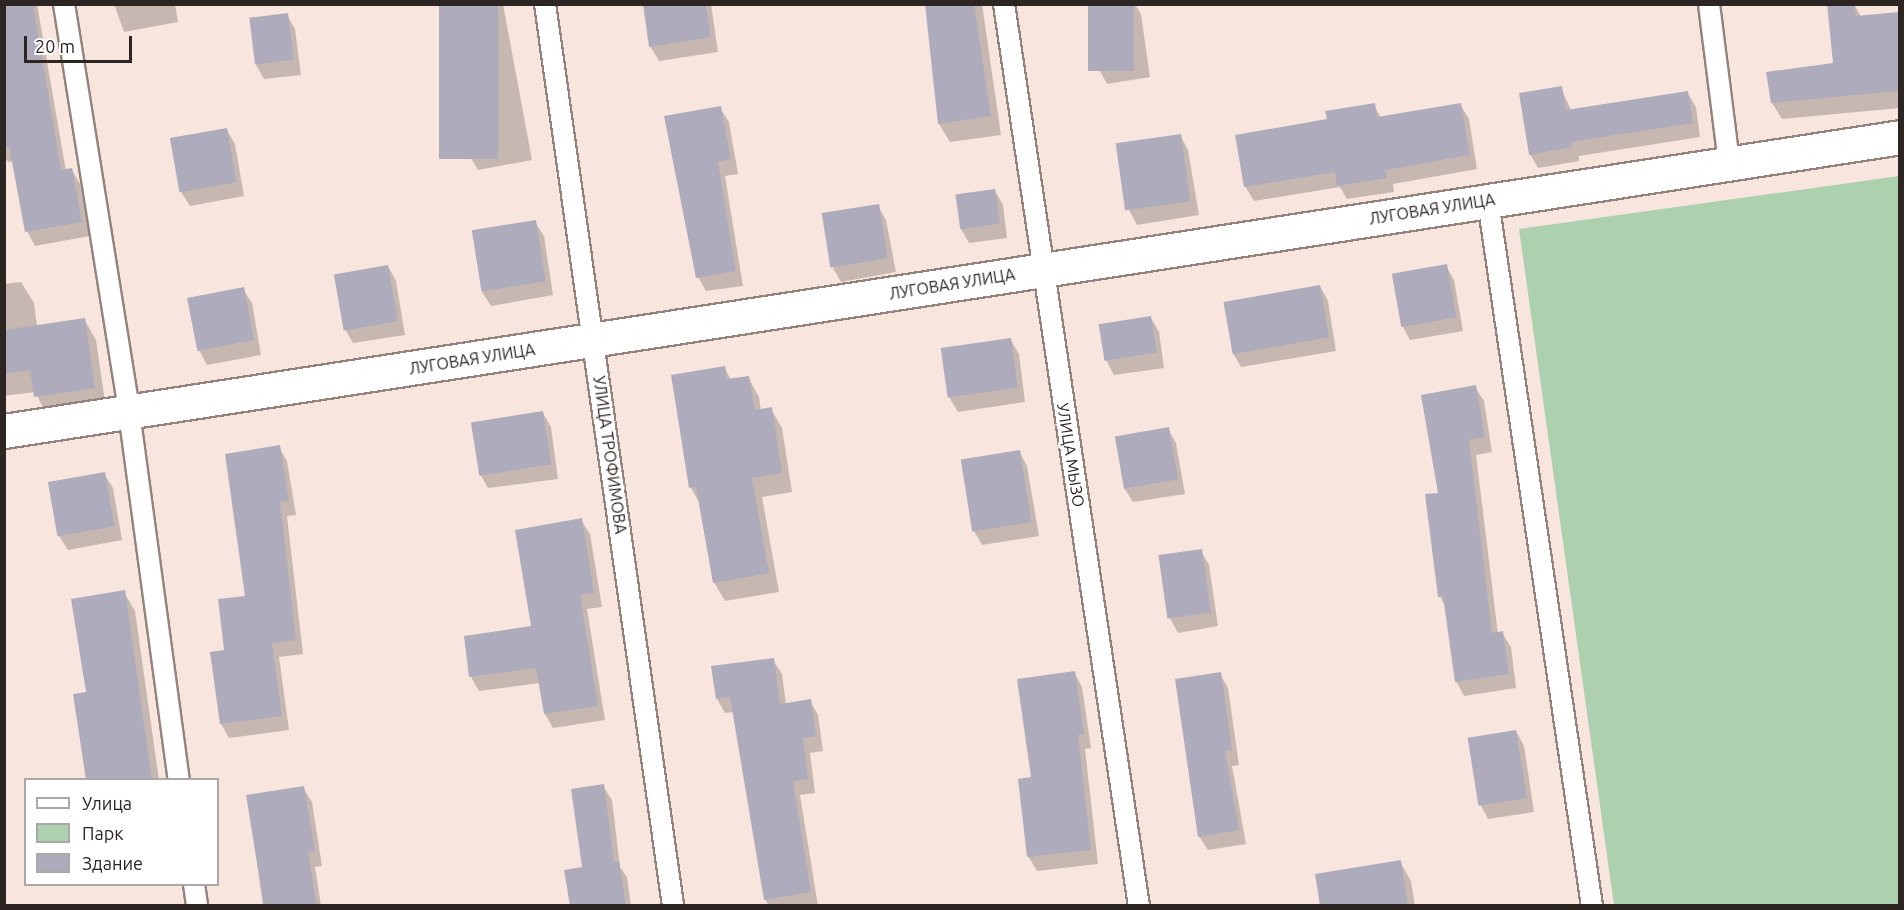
<!DOCTYPE html>
<html>
<head>
<meta charset="utf-8">
<style>
  body { margin:0 }
  #map { position:relative; width:1904px; height:910px; overflow:hidden; background:#f8e6de; font-family:Ubuntu,sans-serif }
  div>[style] { position:absolute }
  [style*='--x'] { left:calc(var(--x)*1px); top:calc(var(--y)*1px); width:calc(var(--w)*1px); rotate:calc(var(--a)*1deg) }
  .green>* { inset:0; background:#add1ae }
  .shadow>* { inset:0; background:#0003 }
  .building>* { inset:0; background:#aeacbc; transform-origin:0 0 }
  .roads { filter:drop-shadow(2px 0 #93837c) drop-shadow(-2px 0 #93837c) drop-shadow(0 2px #93837c) drop-shadow(0 -2px #93837c) }
  .lane>* { height:20px; margin:-10px; padding:0 10px; transform-origin:10px; border-radius:10px; background:#fff }
  .street>* { height:33px; margin:-16.5px; padding:0 16.5px; transform-origin:16.5px; border-radius:16.5px; background:#fff }
  span { translate:-50% -50%; white-space:nowrap; text-align:center; line-height:1.15; -webkit-text-stroke:4.5px #fff; paint-order:stroke }
  .street-label { font-size:16px; color:#2c2522 }
  .frame { position:absolute; inset:0; border:6px solid #2c2522; pointer-events:none }
  .legend { position:absolute; left:24px; top:778px; width:195px; height:108px; box-sizing:border-box; background:#fff; border:2px solid #aba8a7; margin:0; padding:8px 10px; list-style:none; font-size:18px; color:#2c2522 }
  .legend li { display:flex; align-items:center; gap:12px; height:30px }
  .legend b { width:30px; border:2px solid #aba8a7 }
  .scale { position:absolute; left:24px; top:36px; width:108px; height:27px; box-sizing:border-box; border:3px solid #2c2522; border-top:0; padding-left:8px; font-size:18px; line-height:21px; white-space:nowrap; color:#2c2522; -webkit-text-stroke:4px #fff; paint-order:stroke }
</style>
</head>
<body>
<div id="map">
  <div class="green">
    <div style="clip-path:polygon(1899px 176px,1899px 905px,1614px 905px,1519px 229px)"></div>
  </div>
  <div class="shadow">
    <div style="clip-path:polygon(4px 4px,37px 4px,66px 171px,72px 170px,80px 184px,90px 236px,35px 246px,27px 231px,14px 161px,8px 162px,4px 156px)"></div>
    <div style="clip-path:polygon(114px 4px,175px 4px,178px 22px,124px 32px)"></div>
    <div style="clip-path:polygon(441px 4px,503px 4px,532px 160px,478px 170px,469px 155px)"></div>
    <div style="clip-path:polygon(644px 4px,711px 4px,718px 52px,659px 61px,650px 46px)"></div>
    <div style="clip-path:polygon(926px 4px,982px 4px,1001px 135px,950px 142px,939px 124px)"></div>
    <div style="clip-path:polygon(1104px 4px,1135px 4px,1141px 14px,1150px 77px,1107px 84px,1099px 69px)"></div>
    <div style="clip-path:polygon(1854px 4px,1861px 17px,1900px 17px,1900px 108px,1782px 119px,1772px 103px,1834px 64px)"></div>
    <div style="clip-path:polygon(287px 15px,295px 29px,301px 75px,264px 79px,256px 65px)"></div>
    <div style="clip-path:polygon(1561px 88px,1571px 110px,1687px 92px,1696px 107px,1700px 137px,1579px 156px,1579px 161px,1538px 168px,1530px 154px)"></div>
    <div style="clip-path:polygon(1460px 104px,1469px 119px,1477px 169px,1393px 184px,1394px 192px,1347px 199px,1340px 187px,1254px 201px,1245px 186px,1328px 120px,1374px 105px,1381px 118px)"></div>
    <div style="clip-path:polygon(720px 108px,729px 122px,738px 174px,725px 176px,743px 286px,706px 291px,698px 277px)"></div>
    <div style="clip-path:polygon(227px 130px,235px 144px,244px 196px,190px 206px,181px 192px)"></div>
    <div style="clip-path:polygon(1180px 135px,1188px 150px,1199px 215px,1137px 225px,1129px 210px)"></div>
    <div style="clip-path:polygon(995px 191px,1003px 205px,1007px 238px,969px 243px,961px 229px)"></div>
    <div style="clip-path:polygon(878px 206px,886px 220px,896px 272px,841px 282px,833px 268px)"></div>
    <div style="clip-path:polygon(535px 222px,544px 236px,553px 295px,491px 306px,482px 292px)"></div>
    <div style="clip-path:polygon(388px 266px,396px 281px,405px 335px,353px 343px,345px 329px)"></div>
    <div style="clip-path:polygon(1446px 266px,1454px 280px,1463px 331px,1410px 340px,1402px 325px)"></div>
    <div style="clip-path:polygon(21px 282px,34px 303px,37px 326px,84px 319px,96px 340px,106px 409px,48px 417px,35px 392px,4px 396px,4px 284px)"></div>
    <div style="clip-path:polygon(1320px 286px,1328px 301px,1336px 351px,1241px 367px,1233px 353px)"></div>
    <div style="clip-path:polygon(243px 289px,252px 303px,261px 355px,207px 365px,199px 350px)"></div>
    <div style="clip-path:polygon(1151px 318px,1159px 332px,1164px 368px,1114px 375px,1106px 360px)"></div>
    <div style="clip-path:polygon(1010px 339px,1019px 354px,1025px 402px,958px 412px,949px 397px)"></div>
    <div style="clip-path:polygon(724px 367px,731px 380px,748px 377px,759px 397px,761px 411px,771px 409px,782px 428px,792px 492px,762px 497px,779px 592px,725px 601px,714px 582px,700px 504px,691px 488px,672px 376px)"></div>
    <div style="clip-path:polygon(1475px 387px,1484px 401px,1492px 452px,1476px 455px,1498px 634px,1502px 633px,1511px 647px,1516px 688px,1464px 696px,1456px 681px,1445px 606px,1440px 596px,1440px 494px)"></div>
    <div style="clip-path:polygon(543px 413px,551px 427px,558px 479px,488px 488px,480px 474px)"></div>
    <div style="clip-path:polygon(1168px 429px,1176px 443px,1185px 494px,1133px 502px,1124px 488px,1116px 437px)"></div>
    <div style="clip-path:polygon(279px 447px,287px 461px,296px 515px,287px 516px,303px 654px,279px 657px,289px 730px,229px 738px,221px 724px,212px 653px,226px 652px,246px 597px)"></div>
    <div style="clip-path:polygon(1019px 451px,1027px 466px,1039px 536px,982px 545px,974px 531px)"></div>
    <div style="clip-path:polygon(104px 474px,113px 488px,122px 540px,68px 550px,59px 536px)"></div>
    <div style="clip-path:polygon(581px 520px,590px 534px,602px 607px,587px 609px,605px 720px,553px 728px,545px 714px,540px 683px,479px 691px,471px 677px,533px 628px)"></div>
    <div style="clip-path:polygon(1201px 551px,1209px 565px,1218px 626px,1178px 633px,1170px 618px)"></div>
    <div style="clip-path:polygon(124px 592px,135px 611px,159px 780px,88px 780px,88px 694px)"></div>
    <div style="clip-path:polygon(773px 660px,782px 674px,786px 704px,810px 701px,818px 715px,823px 751px,810px 753px,815px 793px,800px 795px,818px 906px,769px 906px,765px 899px,734px 712px,725px 713px,717px 699px)"></div>
    <div style="clip-path:polygon(1074px 672px,1082px 687px,1091px 748px,1085px 749px,1098px 864px,1037px 871px,1028px 856px)"></div>
    <div style="clip-path:polygon(1220px 674px,1228px 688px,1239px 765px,1232px 766px,1246px 844px,1208px 850px,1199px 836px)"></div>
    <div style="clip-path:polygon(1516px 731px,1524px 746px,1534px 812px,1488px 819px,1480px 804px)"></div>
    <div style="clip-path:polygon(603px 786px,612px 800px,620px 867px,627px 877px,631px 906px,572px 906px)"></div>
    <div style="clip-path:polygon(303px 788px,312px 802px,322px 866px,315px 867px,321px 906px,263px 906px,248px 797px)"></div>
    <div style="clip-path:polygon(1400px 862px,1411px 881px,1415px 906px,1322px 906px)"></div>
  </div>
  <div class="building">
    <div style="clip-path:polygon(4px 4px,33px 4px,61px 170px,72px 168px,82px 222px,25px 232px,9px 146px,4px 147px)"></div>
    <div style="left:439px;top:4px;width:59px;height:155px"></div>
    <div style="clip-path:polygon(643px 4px,706px 4px,711px 37px,649px 47px)"></div>
    <div style="clip-path:polygon(925px 4px,974px 4px,991px 116px,938px 124px)"></div>
    <div style="left:1088px;top:4px;width:46px;height:67px"></div>
    <div style="clip-path:polygon(1827px 4px,1854px 4px,1856px 16px,1899px 12px,1899px 91px,1771px 103px,1766px 72px,1833px 63px)"></div>
    <div style="left:288px;top:13px;width:47px;height:39px;rotate:83deg"></div>
    <div style="clip-path:polygon(1562px 86px,1566px 110px,1688px 91px,1693px 123px,1571px 142px,1572px 147px,1529px 155px,1519px 93px)"></div>
    <div style="clip-path:polygon(1375px 103px,1377px 117px,1461px 103px,1470px 155px,1386px 170px,1387px 178px,1337px 186px,1335px 172px,1244px 187px,1235px 135px,1327px 119px,1325px 111px)"></div>
    <div style="clip-path:polygon(721px 106px,731px 159px,718px 162px,736px 271px,696px 278px,664px 116px)"></div>
    <div style="left:227px;top:128px;width:55px;height:58px;rotate:80deg"></div>
    <div style="left:1181px;top:134px;width:68px;height:66px;rotate:82deg"></div>
    <div style="left:995px;top:189px;width:35px;height:40px;rotate:82deg"></div>
    <div style="left:879px;top:204px;width:55px;height:58px;rotate:81deg"></div>
    <div style="left:536px;top:220px;width:62px;height:65px;rotate:81deg"></div>
    <div style="left:1447px;top:264px;width:54px;height:56px;rotate:80deg"></div>
    <div style="left:388px;top:265px;width:57px;height:55px;rotate:80deg"></div>
    <div style="left:1320px;top:285px;width:53px;height:98px;rotate:80deg"></div>
    <div style="left:244px;top:287px;width:54px;height:58px;rotate:79deg"></div>
    <div style="left:1151px;top:316px;width:37px;height:53px;rotate:81deg"></div>
    <div style="clip-path:polygon(85px 318px,95px 388px,34px 397px,30px 370px,4px 374px,4px 330px)"></div>
    <div style="left:1011px;top:338px;width:50px;height:71px;rotate:82deg"></div>
    <div style="clip-path:polygon(725px 366px,727px 379px,749px 376px,755px 410px,772px 407px,782px 473px,752px 478px,769px 573px,713px 583px,696px 487px,689px 488px,671px 375px)"></div>
    <div style="clip-path:polygon(1476px 385px,1485px 437px,1469px 440px,1492px 633px,1503px 631px,1509px 674px,1455px 682px,1443px 596px,1438px 597px,1425px 494px,1438px 493px,1421px 395px)"></div>
    <div style="left:543px;top:411px;width:54px;height:73px;rotate:81deg"></div>
    <div style="left:1169px;top:427px;width:53px;height:55px;rotate:80deg"></div>
    <div style="clip-path:polygon(280px 445px,289px 501px,280px 502px,296px 640px,272px 643px,282px 716px,220px 724px,210px 652px,224px 650px,218px 599px,245px 596px,225px 454px)"></div>
    <div style="left:1020px;top:450px;width:73px;height:60px;rotate:81deg"></div>
    <div style="left:105px;top:472px;width:55px;height:58px;rotate:80deg"></div>
    <div style="clip-path:polygon(582px 518px,594px 593px,580px 595px,598px 706px,544px 714px,536px 668px,469px 677px,464px 636px,531px 626px,515px 530px)"></div>
    <div style="left:1202px;top:549px;width:64px;height:44px;rotate:82deg"></div>
    <div style="clip-path:polygon(125px 590px,152px 780px,86px 780px,73px 694px,86px 692px,71px 599px)"></div>
    <div style="clip-path:polygon(774px 658px,780px 704px,811px 699px,816px 736px,803px 738px,808px 779px,793px 781px,811px 892px,764px 900px,730px 697px,716px 699px,711px 666px)"></div>
    <div style="clip-path:polygon(1075px 671px,1084px 734px,1078px 735px,1091px 850px,1027px 857px,1018px 779px,1031px 777px,1017px 679px)"></div>
    <div style="clip-path:polygon(1221px 672px,1232px 750px,1225px 751px,1239px 830px,1198px 837px,1175px 679px)"></div>
    <div style="left:1516px;top:730px;width:69px;height:49px;rotate:81deg"></div>
    <div style="clip-path:polygon(604px 784px,614px 862px,619px 861px,626px 906px,570px 906px,564px 870px,582px 867px,571px 789px)"></div>
    <div style="clip-path:polygon(304px 786px,315px 852px,308px 853px,317px 906px,264px 906px,246px 795px)"></div>
    <div style="clip-path:polygon(1401px 860px,1408px 906px,1320px 906px,1315px 874px)"></div>
  </div>
  <div class="roads">
    <div class="lane">
      <div style="--x:64;--y:4;--w:413;--a:80.9"></div>
      <div style="--x:129;--y:412;--w:371;--a:82.3"></div>
      <div style="--x:545;--y:4;--w:911;--a:81.92"></div>
      <div style="--x:1004;--y:4;--w:912;--a:81.49"></div>
      <div style="--x:1709;--y:4;--w:160;--a:82.8"></div>
      <div style="--x:1488;--y:201;--w:713;--a:81.61"></div>
      <div style="--x:194;--y:884;--w:22;--a:82"></div>
    </div>
    <div class="street">
      <div style="--x:4;--y:431;--w:1919;--a:-8.81"></div>
    </div>
  </div>
  <div class="street-label">
    <span style="left:1432px;top:209px;rotate:-9deg">ЛУГОВАЯ УЛИЦА</span>
    <span style="left:952px;top:284px;rotate:-9deg">ЛУГОВАЯ УЛИЦА</span>
    <span style="left:472px;top:359px;rotate:-9deg">ЛУГОВАЯ УЛИЦА</span>
    <span style="left:610px;top:455px;rotate:82deg">УЛИЦА ТРОФИМОВА</span>
    <span style="left:1071px;top:455px;rotate:81deg">УЛИЦА МЫЗО</span>
  </div>
  <div class="frame"></div>
  <ul class="legend">
  <li><b style="height:8px;background:#fff"></b>Улица</li>
  <li><b style="height:16px;background:#add1ae"></b>Парк</li>
  <li><b style="height:16px;background:#aeacbc"></b>Здание</li>
  </ul>
  <div class="scale">20 m</div>
</div>
</body>
</html>
